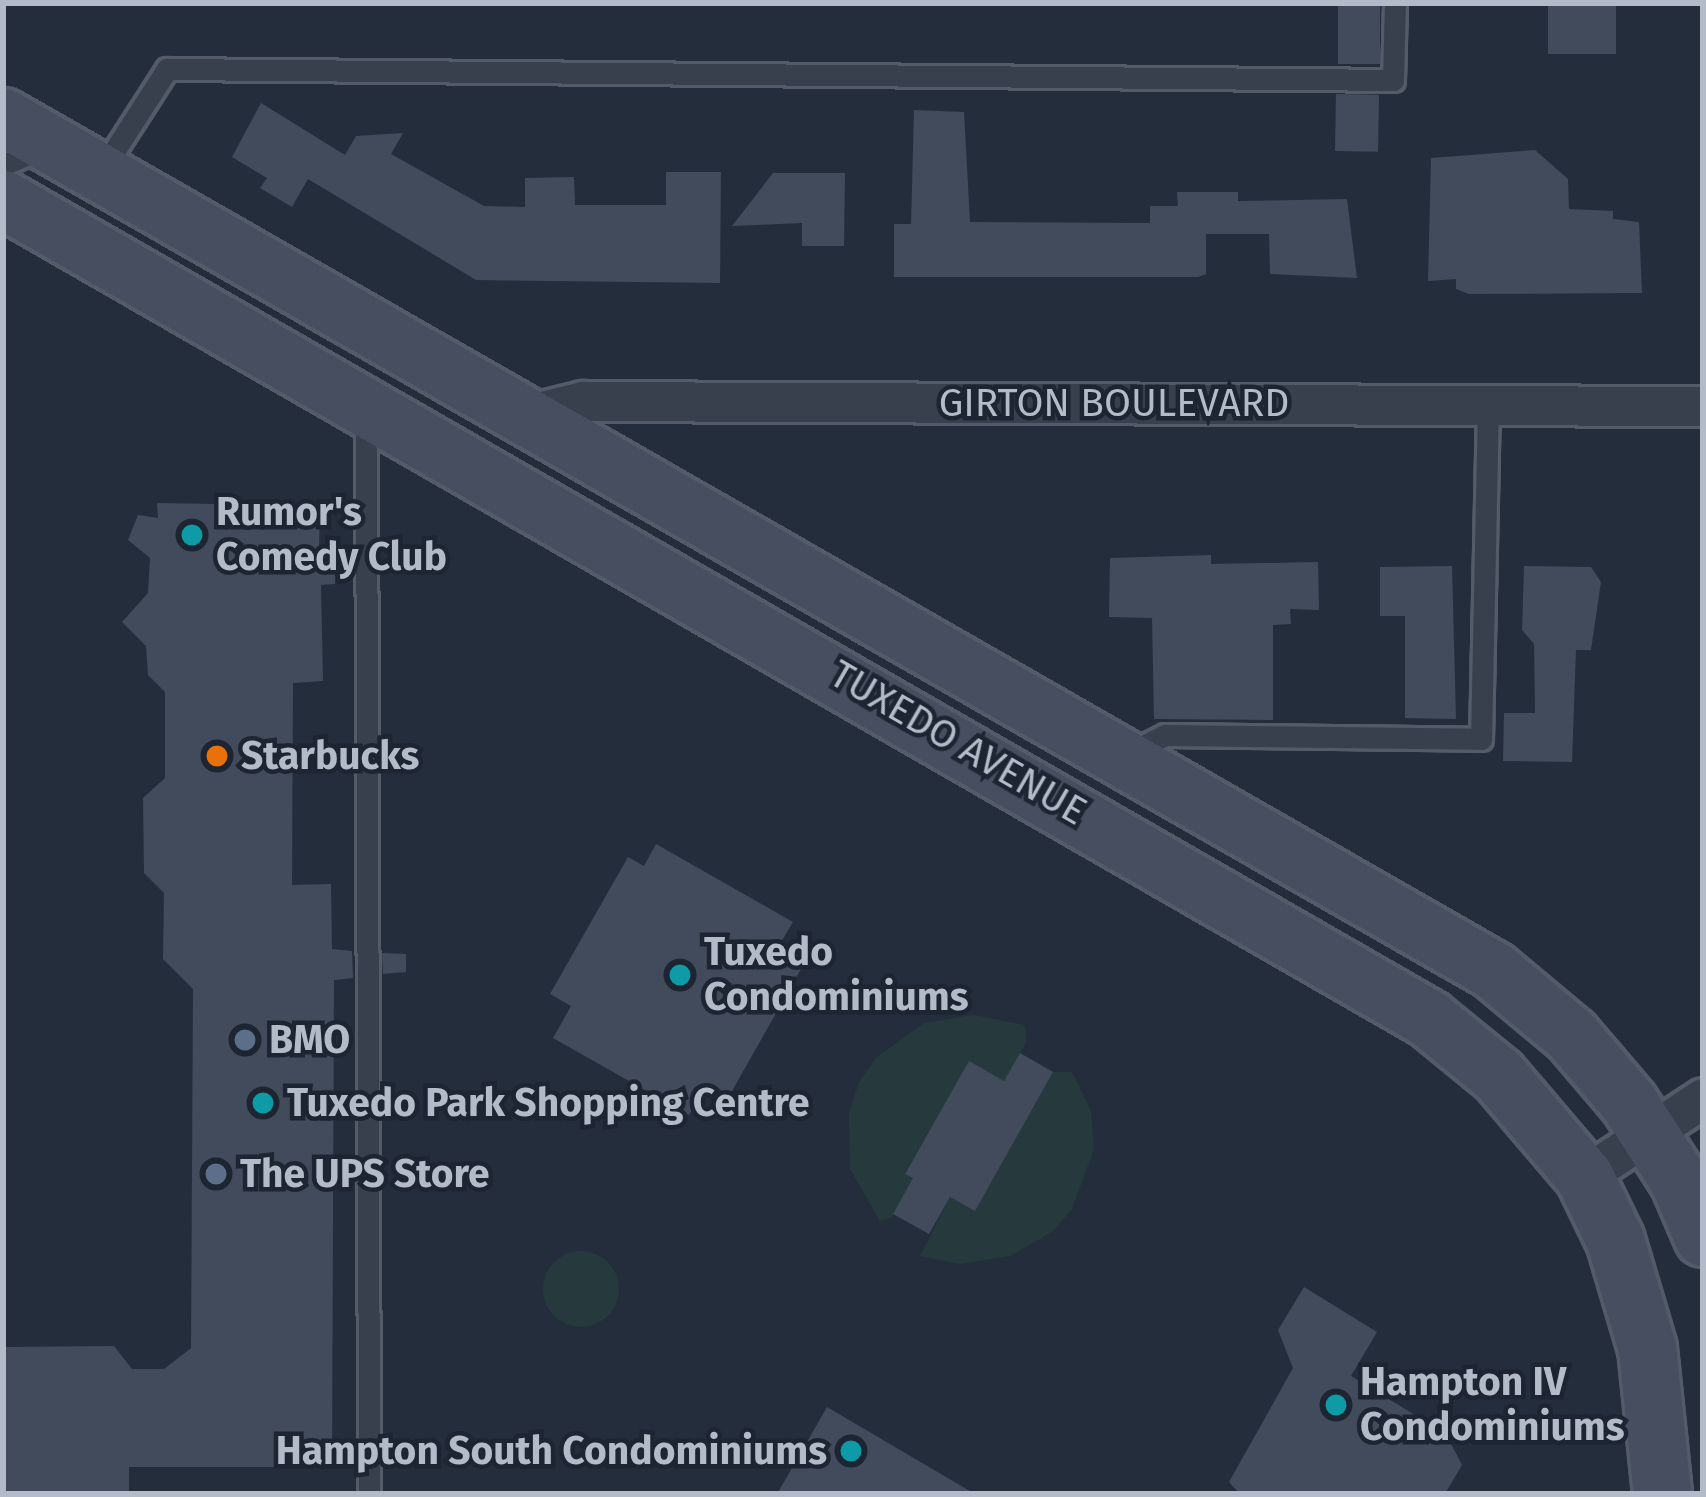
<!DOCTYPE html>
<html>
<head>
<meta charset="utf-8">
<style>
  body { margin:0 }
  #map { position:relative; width:1706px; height:1497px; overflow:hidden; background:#242d3c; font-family:"Fira Sans",sans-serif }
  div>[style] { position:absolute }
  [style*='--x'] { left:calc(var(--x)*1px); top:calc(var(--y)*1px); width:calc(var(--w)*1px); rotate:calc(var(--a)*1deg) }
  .green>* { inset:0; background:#263a3d }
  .round { border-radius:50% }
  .building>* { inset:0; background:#414b5b; transform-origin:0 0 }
  .roads { filter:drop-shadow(3px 0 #535b68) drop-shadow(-3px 0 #535b68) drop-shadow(0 3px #535b68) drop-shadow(0 -3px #535b68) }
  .lane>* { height:21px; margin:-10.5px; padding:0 10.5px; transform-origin:10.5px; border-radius:10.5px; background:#38404d }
  .street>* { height:39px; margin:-19.5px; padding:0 19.5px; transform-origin:19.5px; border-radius:19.5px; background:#38404d }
  .secondary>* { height:57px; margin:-28.5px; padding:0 28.5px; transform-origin:28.5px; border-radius:28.5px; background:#464e5f }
  .dots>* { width:33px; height:33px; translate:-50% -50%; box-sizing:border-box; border:6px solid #1d2532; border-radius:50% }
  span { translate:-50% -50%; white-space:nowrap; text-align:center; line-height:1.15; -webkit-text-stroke:9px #1d2532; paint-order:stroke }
  .street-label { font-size:39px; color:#b4bbc8 }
  .poi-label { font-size:39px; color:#b4bbc8; font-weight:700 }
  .left { translate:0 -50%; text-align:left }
  .right { translate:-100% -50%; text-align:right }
  .frame { position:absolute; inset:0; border:6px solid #b4bbc8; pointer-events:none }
</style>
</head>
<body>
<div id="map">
  <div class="green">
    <div style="clip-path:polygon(974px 1015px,1025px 1025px,1027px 1041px,1004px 1081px,969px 1062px,905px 1173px,913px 1178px,892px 1217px,880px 1221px,850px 1169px,849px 1113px,859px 1082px,877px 1057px,924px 1023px)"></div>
    <div style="clip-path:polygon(1053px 1072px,1072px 1072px,1091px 1111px,1094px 1149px,1072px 1209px,1052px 1232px,1010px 1256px,960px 1264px,920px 1256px,950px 1197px,975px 1210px)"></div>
    <div class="round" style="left:543px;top:1251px;width:76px;height:76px"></div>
  </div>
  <div class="building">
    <div style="left:1338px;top:3px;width:42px;height:61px"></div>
    <div style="left:1548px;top:3px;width:68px;height:51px"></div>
    <div style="left:1336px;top:94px;width:43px;height:57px;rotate:1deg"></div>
    <div style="clip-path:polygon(261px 103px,345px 155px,356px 136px,403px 133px,391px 154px,484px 206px,525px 207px,525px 178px,574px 177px,575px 205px,666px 205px,666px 172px,721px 172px,720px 283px,476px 280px,308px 179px,292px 207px,260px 188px,267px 178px,232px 157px)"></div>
    <div style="clip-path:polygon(914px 110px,964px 112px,970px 222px,1150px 223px,1150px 206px,1178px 206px,1177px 192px,1238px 192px,1238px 201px,1347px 199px,1357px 278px,1270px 274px,1269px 234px,1206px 234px,1206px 274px,1198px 277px,894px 277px,894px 224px,911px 224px)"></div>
    <div style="clip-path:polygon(1535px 150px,1568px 179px,1569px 209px,1613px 211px,1613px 219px,1639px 222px,1642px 293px,1469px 294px,1456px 289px,1456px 279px,1428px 281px,1431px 158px)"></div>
    <div style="clip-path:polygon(773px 173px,845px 173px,844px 246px,802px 246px,802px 223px,732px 226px)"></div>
    <div style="clip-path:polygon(157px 503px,320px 506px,319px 551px,335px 552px,335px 584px,321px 585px,323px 681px,293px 683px,292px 885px,331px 884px,332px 949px,352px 951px,353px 978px,334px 980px,332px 1467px,129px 1467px,129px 1494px,3px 1494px,3px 1347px,114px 1346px,132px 1369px,164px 1369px,191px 1348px,193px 989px,163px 959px,164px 893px,144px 873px,143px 798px,165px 778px,165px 692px,148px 675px,146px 646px,122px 622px,148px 593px,150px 558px,128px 540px,138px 515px,158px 518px)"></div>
    <div style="clip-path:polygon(1211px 555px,1211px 564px,1318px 562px,1319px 610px,1290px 609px,1291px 624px,1273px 625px,1273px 720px,1154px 719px,1152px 618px,1109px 617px,1110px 558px)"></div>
    <div style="clip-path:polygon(1452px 566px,1456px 719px,1405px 718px,1405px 616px,1380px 616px,1380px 567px)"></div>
    <div style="clip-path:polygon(1524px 566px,1591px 567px,1601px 582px,1591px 650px,1576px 650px,1572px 762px,1503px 761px,1504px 713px,1535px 713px,1534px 644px,1522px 630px)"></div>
    <div style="clip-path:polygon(656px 844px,793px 922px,778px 947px,805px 962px,728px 1098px,706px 1085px,689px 1115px,553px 1038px,571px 1006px,550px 994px,628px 857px,644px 866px)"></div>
    <div style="clip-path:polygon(382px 953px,406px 954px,406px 972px,383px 974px)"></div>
    <div style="clip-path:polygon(1020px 1053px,1053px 1072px,975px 1211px,950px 1197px,929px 1234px,893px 1214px,913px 1178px,905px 1174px,969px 1061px,1004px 1081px)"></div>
    <div style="clip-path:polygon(1304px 1287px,1377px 1332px,1351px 1376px,1446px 1434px,1462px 1465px,1445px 1494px,1240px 1494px,1229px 1482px,1293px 1368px,1278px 1330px)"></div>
    <div style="clip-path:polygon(827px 1407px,975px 1494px,777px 1494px)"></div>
  </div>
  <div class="roads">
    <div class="lane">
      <div style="--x:3;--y:165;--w:45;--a:-23.7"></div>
      <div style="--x:100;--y:173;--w:124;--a:-57.2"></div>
      <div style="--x:167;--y:69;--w:1226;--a:0.51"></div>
      <div style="--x:1393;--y:80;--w:77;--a:-88.5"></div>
      <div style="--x:366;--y:412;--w:1082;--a:89.84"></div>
      <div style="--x:1126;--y:755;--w:44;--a:-27.1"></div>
      <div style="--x:1165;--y:735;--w:316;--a:0.7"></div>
      <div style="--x:1481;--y:739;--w:335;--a:-88.8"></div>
    </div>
    <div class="street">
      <div style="--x:526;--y:415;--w:59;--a:-13.8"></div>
      <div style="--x:583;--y:401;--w:1120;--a:0.26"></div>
      <div style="--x:1584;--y:1176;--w:142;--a:-33.2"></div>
    </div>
    <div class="secondary">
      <div style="--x:3;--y:117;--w:1717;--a:29.79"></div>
      <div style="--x:1493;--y:970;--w:102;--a:39.8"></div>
      <div style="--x:1571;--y:1035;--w:89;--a:49.5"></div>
      <div style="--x:1629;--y:1103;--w:93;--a:57.3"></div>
      <div style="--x:1679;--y:1181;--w:61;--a:66.8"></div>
      <div style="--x:3;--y:199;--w:1644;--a:29.89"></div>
      <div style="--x:1428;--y:1018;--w:90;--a:39.2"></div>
      <div style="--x:1498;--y:1075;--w:133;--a:49.6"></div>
      <div style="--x:1584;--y:1176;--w:71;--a:64.2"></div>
      <div style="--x:1615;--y:1240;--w:113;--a:73.5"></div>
      <div style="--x:1647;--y:1348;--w:147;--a:84.1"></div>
    </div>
  </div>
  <div class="dots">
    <div style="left:192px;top:535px;background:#0f9aa8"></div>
    <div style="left:217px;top:756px;background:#e8710a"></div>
    <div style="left:680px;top:975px;background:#0f9aa8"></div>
    <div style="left:245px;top:1040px;background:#5c6f8a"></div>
    <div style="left:263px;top:1103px;background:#0f9aa8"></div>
    <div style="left:216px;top:1174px;background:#5c6f8a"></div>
    <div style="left:1336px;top:1405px;background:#0f9aa8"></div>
    <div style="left:851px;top:1451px;background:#0f9aa8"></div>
  </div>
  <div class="street-label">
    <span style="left:1114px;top:403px">GIRTON BOULEVARD</span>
    <span style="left:958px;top:743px;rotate:30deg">TUXEDO AVENUE</span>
  </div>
  <div class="poi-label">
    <span class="left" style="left:216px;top:535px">Rumor's<br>Comedy Club</span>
    <span class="left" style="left:241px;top:756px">Starbucks</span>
    <span class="left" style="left:704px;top:975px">Tuxedo<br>Condominiums</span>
    <span class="left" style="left:269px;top:1040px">BMO</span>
    <span class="left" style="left:287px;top:1103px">Tuxedo Park Shopping Centre</span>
    <span class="left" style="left:240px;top:1174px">The UPS Store</span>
    <span class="left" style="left:1360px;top:1405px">Hampton IV<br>Condominiums</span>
    <span class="right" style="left:827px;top:1451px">Hampton South Condominiums</span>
  </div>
  <div class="frame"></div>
</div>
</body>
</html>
